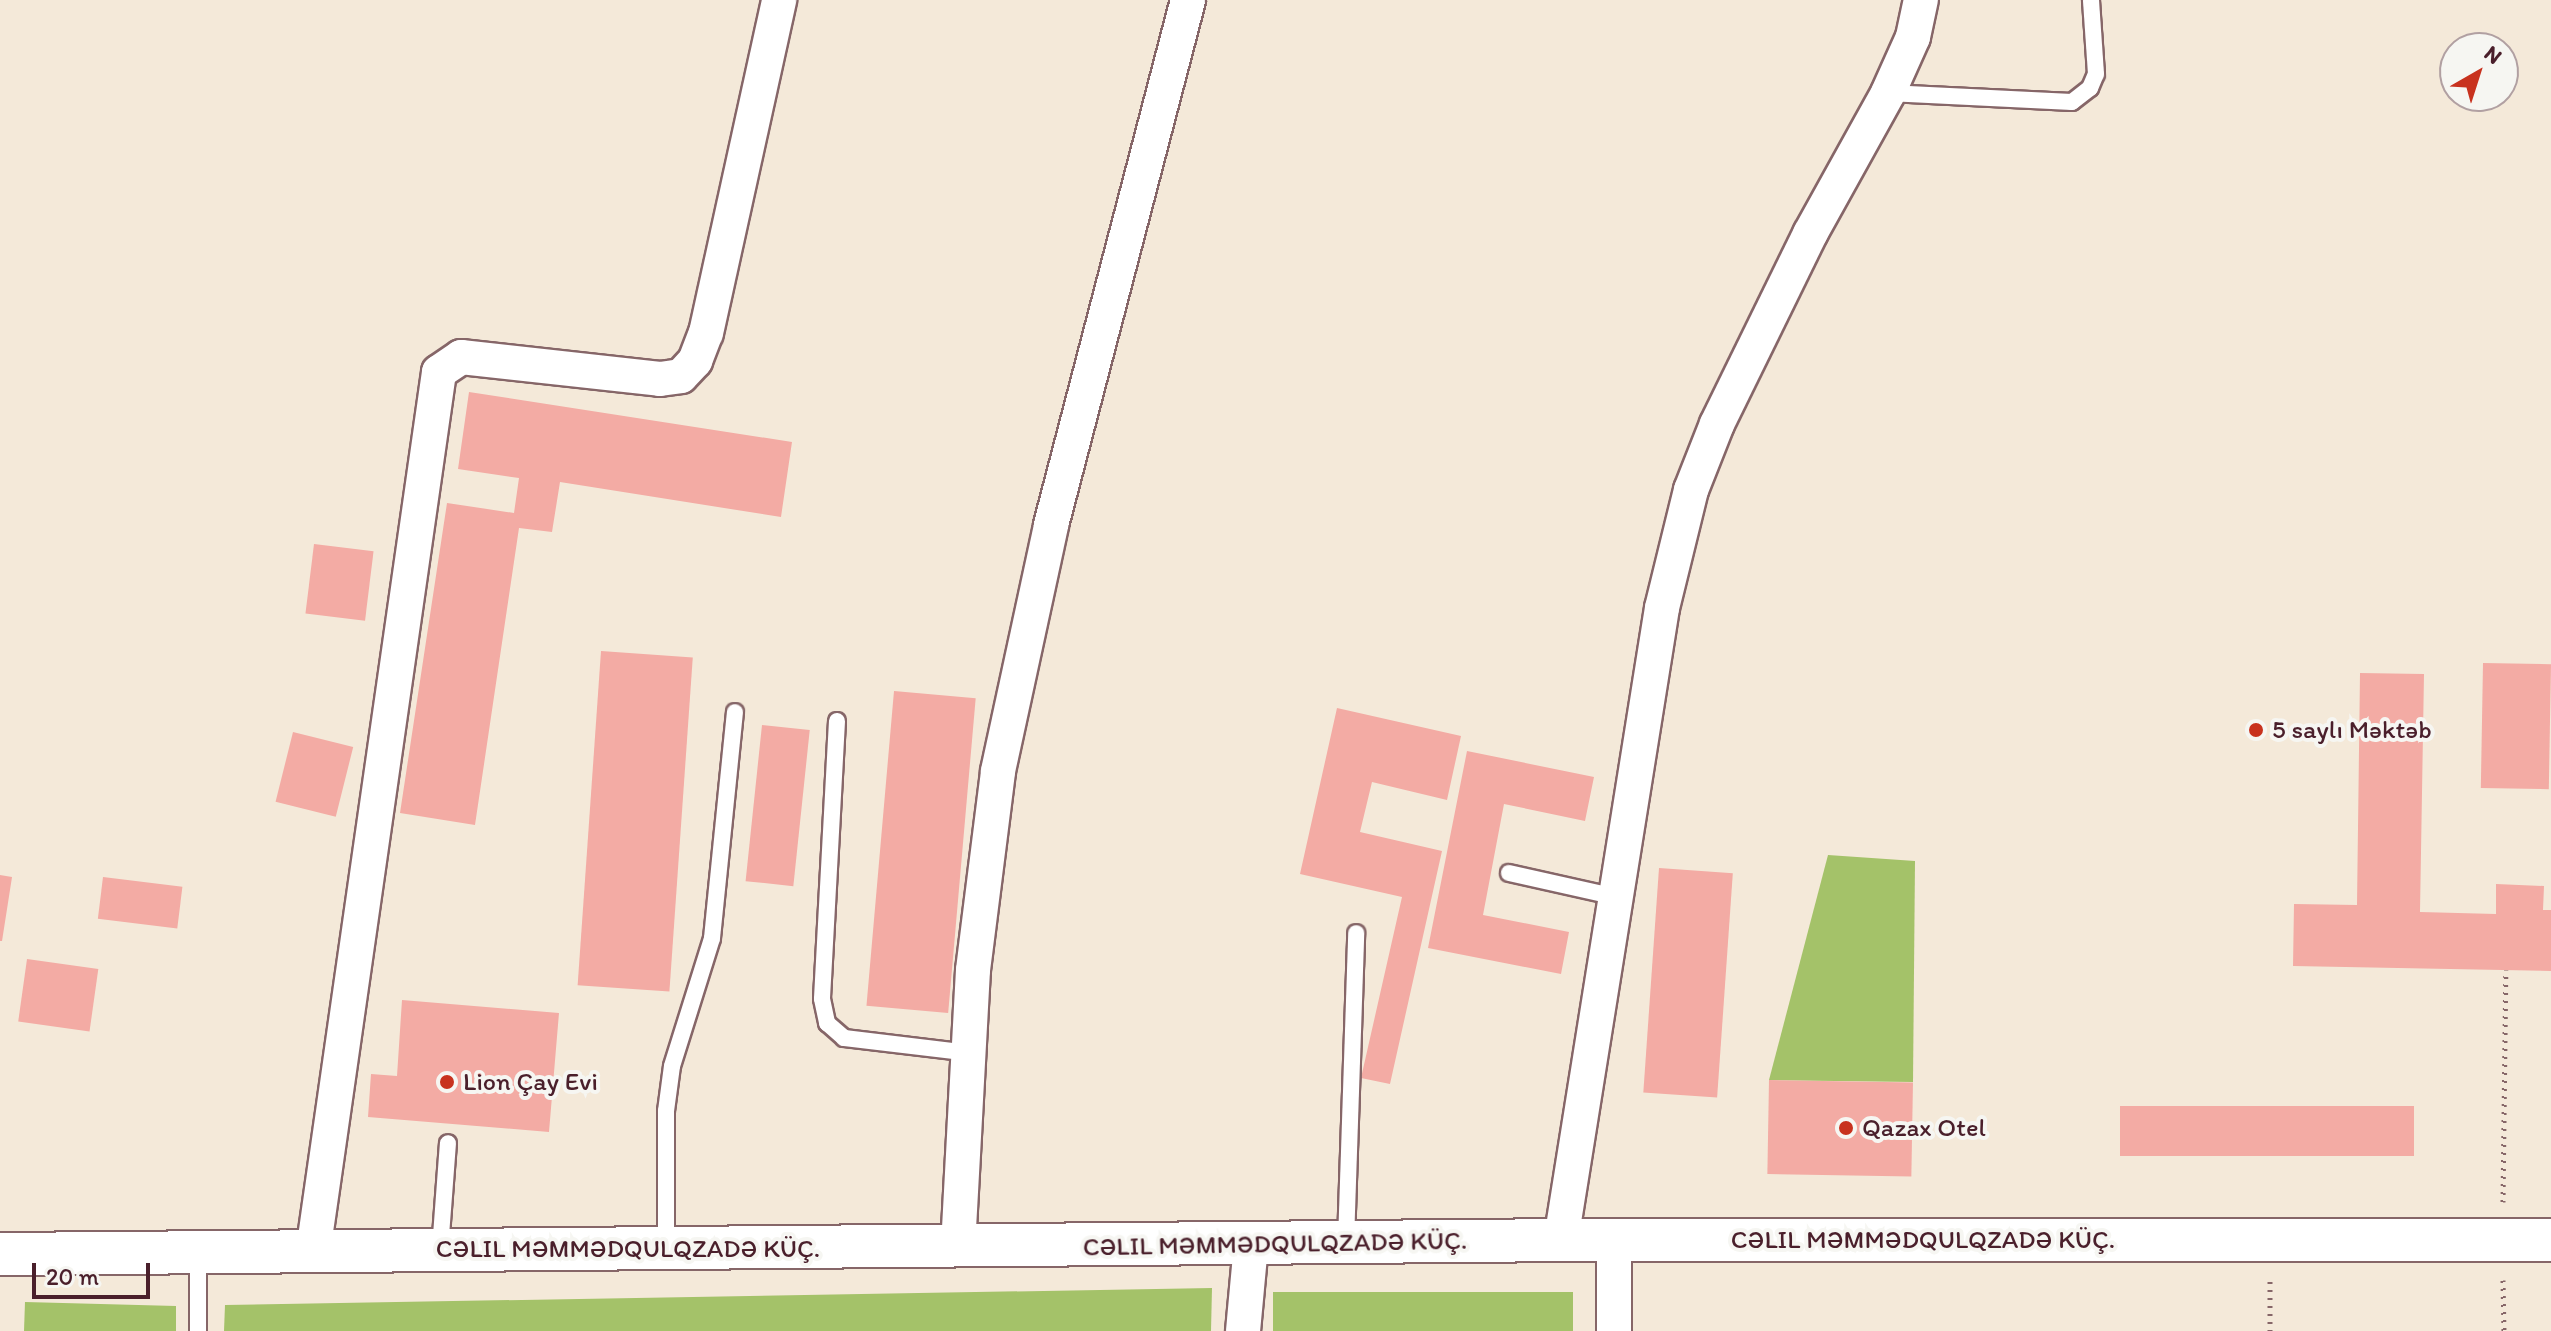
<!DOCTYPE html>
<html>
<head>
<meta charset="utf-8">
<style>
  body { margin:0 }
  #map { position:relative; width:2551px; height:1331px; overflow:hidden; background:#f4e9d9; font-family:Itim,sans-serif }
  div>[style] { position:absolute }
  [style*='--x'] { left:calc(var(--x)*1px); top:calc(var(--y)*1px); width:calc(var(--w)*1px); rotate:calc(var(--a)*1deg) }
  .green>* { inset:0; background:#a4c269; transform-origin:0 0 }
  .building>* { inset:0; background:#f3aba4; transform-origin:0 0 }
  .path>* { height:5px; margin-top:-2.5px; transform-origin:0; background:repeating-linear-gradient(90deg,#866668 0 2px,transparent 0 8px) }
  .roads { filter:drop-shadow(2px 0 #866668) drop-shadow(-2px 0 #866668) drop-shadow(0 2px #866668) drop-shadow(0 -2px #866668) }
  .service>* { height:16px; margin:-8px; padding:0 8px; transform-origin:8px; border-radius:8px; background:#fff }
  .minor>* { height:34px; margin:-17px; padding:0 17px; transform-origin:17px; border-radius:17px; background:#fff }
  .tertiary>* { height:42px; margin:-21px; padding:0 21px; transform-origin:21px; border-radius:21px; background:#fff }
  .dots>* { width:22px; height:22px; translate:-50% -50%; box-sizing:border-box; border:4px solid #f6f6f2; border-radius:50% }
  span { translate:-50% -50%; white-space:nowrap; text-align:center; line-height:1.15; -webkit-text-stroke:8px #f6f6f2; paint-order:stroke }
  .poi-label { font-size:26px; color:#4a1f2b }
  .left { translate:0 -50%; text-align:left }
  .street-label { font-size:26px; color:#4a1f2b }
  .north { position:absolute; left:2439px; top:32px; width:80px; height:80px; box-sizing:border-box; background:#f6f6f2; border:2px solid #b1a0a2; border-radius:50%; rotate:39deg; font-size:22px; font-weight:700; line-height:32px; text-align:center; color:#4a1f2b }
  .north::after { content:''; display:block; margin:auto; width:28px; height:36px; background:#c8321e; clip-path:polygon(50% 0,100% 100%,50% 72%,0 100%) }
  .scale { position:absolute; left:32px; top:1263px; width:118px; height:36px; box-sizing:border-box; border:4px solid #4a1f2b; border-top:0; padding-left:10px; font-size:24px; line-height:28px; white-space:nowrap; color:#4a1f2b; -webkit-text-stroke:6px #f6f6f2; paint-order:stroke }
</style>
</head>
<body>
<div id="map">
  <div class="green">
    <div style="clip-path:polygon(1828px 855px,1915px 861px,1913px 1082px,1769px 1080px)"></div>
    <div style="clip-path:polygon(1212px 1288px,1211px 1331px,224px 1331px,225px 1305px)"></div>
    <div style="left:1273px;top:1292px;width:300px;height:39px"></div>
    <div style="clip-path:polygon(25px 1302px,176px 1306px,176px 1331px,24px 1331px)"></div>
  </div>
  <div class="building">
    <div style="clip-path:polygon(469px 392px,792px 442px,781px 517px,560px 482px,552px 532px,519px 528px,475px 825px,400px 813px,447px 503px,514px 513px,519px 478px,458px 469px)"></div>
    <div style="left:314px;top:544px;width:60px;height:70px;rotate:7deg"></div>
    <div style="left:601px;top:651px;width:92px;height:335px;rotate:4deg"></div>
    <div style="left:2483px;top:663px;width:68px;height:125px;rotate:1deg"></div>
    <div style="clip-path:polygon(2360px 673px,2424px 674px,2420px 912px,2496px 914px,2496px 884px,2544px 886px,2543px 910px,2551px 910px,2551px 971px,2293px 966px,2294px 904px,2357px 905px)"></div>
    <div style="left:894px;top:691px;width:82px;height:316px;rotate:5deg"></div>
    <div style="clip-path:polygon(1337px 708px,1461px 736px,1447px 800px,1372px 782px,1360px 832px,1442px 851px,1390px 1084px,1361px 1078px,1402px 897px,1300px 874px)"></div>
    <div style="left:762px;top:725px;width:48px;height:157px;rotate:6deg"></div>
    <div style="left:293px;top:732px;width:62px;height:72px;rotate:14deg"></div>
    <div style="clip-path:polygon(1467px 751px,1594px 777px,1585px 821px,1504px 804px,1483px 915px,1569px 932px,1561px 974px,1428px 948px)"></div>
    <div style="left:1659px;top:868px;width:74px;height:225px;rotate:4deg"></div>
    <div style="clip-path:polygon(0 875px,12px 877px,2px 941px,0 941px)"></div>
    <div style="left:103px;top:877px;width:80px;height:42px;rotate:7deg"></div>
    <div style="left:27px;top:959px;width:72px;height:63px;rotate:8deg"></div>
    <div style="clip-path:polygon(402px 1000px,559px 1013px,549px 1132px,368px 1117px,371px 1074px,397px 1076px)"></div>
    <div style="left:1769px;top:1080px;width:144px;height:94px;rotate:1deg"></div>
    <div style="left:2120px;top:1106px;width:294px;height:50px"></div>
  </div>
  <div class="path">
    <div style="--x:2503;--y:1202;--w:232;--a:-89.3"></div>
    <div style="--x:2503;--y:1280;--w:51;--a:88.9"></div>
    <div style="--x:2270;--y:1331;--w:50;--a:-90"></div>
  </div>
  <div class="roads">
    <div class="service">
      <div style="--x:1888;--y:93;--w:184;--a:2.8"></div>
      <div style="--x:2072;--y:102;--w:23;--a:-38"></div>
      <div style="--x:2090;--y:88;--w:15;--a:-67"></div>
      <div style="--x:2096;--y:74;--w:74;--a:-93.9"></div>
      <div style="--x:837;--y:721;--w:278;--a:93.1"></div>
      <div style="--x:822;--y:999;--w:25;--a:78"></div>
      <div style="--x:827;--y:1023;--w:23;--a:41"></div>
      <div style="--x:844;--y:1038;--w:126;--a:6.8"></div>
      <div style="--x:1509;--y:873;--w:110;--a:12.6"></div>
      <div style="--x:1346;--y:1242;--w:309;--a:-88.1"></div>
      <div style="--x:666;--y:1247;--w:136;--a:-90"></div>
      <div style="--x:666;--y:1111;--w:45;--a:-82.4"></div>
      <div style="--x:672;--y:1066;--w:134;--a:-72.6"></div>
      <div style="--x:712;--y:938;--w:227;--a:-84.2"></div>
      <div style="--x:440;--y:1249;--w:106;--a:-85.7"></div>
      <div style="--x:198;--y:1254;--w:77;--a:90"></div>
    </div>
    <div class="minor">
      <div style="--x:1561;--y:1240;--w:640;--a:-80.92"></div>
      <div style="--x:1662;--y:608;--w:122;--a:-76.2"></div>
      <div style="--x:1691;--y:490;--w:71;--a:-68.5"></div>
      <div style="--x:1717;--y:424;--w:212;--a:-63.9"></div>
      <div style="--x:1810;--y:234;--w:161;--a:-61"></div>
      <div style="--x:1888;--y:93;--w:61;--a:-65.9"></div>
      <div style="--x:1913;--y:37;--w:38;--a:-78"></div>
      <div style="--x:958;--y:1247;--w:277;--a:-86.9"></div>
      <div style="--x:973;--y:970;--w:201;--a:-82.8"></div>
      <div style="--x:998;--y:771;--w:252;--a:-77.8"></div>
      <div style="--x:1051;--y:525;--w:543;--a:-75.37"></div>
      <div style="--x:313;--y:1252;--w:889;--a:-81.85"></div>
      <div style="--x:439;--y:372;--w:27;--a:-34"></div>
      <div style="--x:461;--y:357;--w:200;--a:6.3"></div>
      <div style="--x:660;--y:379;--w:21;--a:-8"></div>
      <div style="--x:681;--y:376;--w:21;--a:-47"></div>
      <div style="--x:695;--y:361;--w:30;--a:-69"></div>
      <div style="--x:706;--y:333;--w:341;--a:-77.6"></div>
      <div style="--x:1243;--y:1331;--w:86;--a:-84.7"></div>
      <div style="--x:1614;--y:1331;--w:91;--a:-90"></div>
    </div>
    <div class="tertiary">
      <div style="--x:0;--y:1254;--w:1561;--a:-0.51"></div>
      <div style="--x:1561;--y:1240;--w:990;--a:0"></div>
    </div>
  </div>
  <div class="dots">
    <div style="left:2256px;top:730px;background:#c8321e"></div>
    <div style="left:447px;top:1082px;background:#c8321e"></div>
    <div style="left:1846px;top:1128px;background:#c8321e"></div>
  </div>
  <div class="poi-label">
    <span class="left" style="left:2272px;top:730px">5 saylı Məktəb</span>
    <span class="left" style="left:463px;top:1082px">Lion Çay Evi</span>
    <span class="left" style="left:1862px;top:1128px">Qazax Otel</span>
  </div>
  <div class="street-label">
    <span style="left:1923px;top:1240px">CƏLIL MƏMMƏDQULQZADƏ KÜÇ.</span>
    <span style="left:1275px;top:1244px;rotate:-1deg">CƏLIL MƏMMƏDQULQZADƏ KÜÇ.</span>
    <span style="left:628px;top:1249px">CƏLIL MƏMMƏDQULQZADƏ KÜÇ.</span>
  </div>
  <div class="north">N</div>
  <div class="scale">20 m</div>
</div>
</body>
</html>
